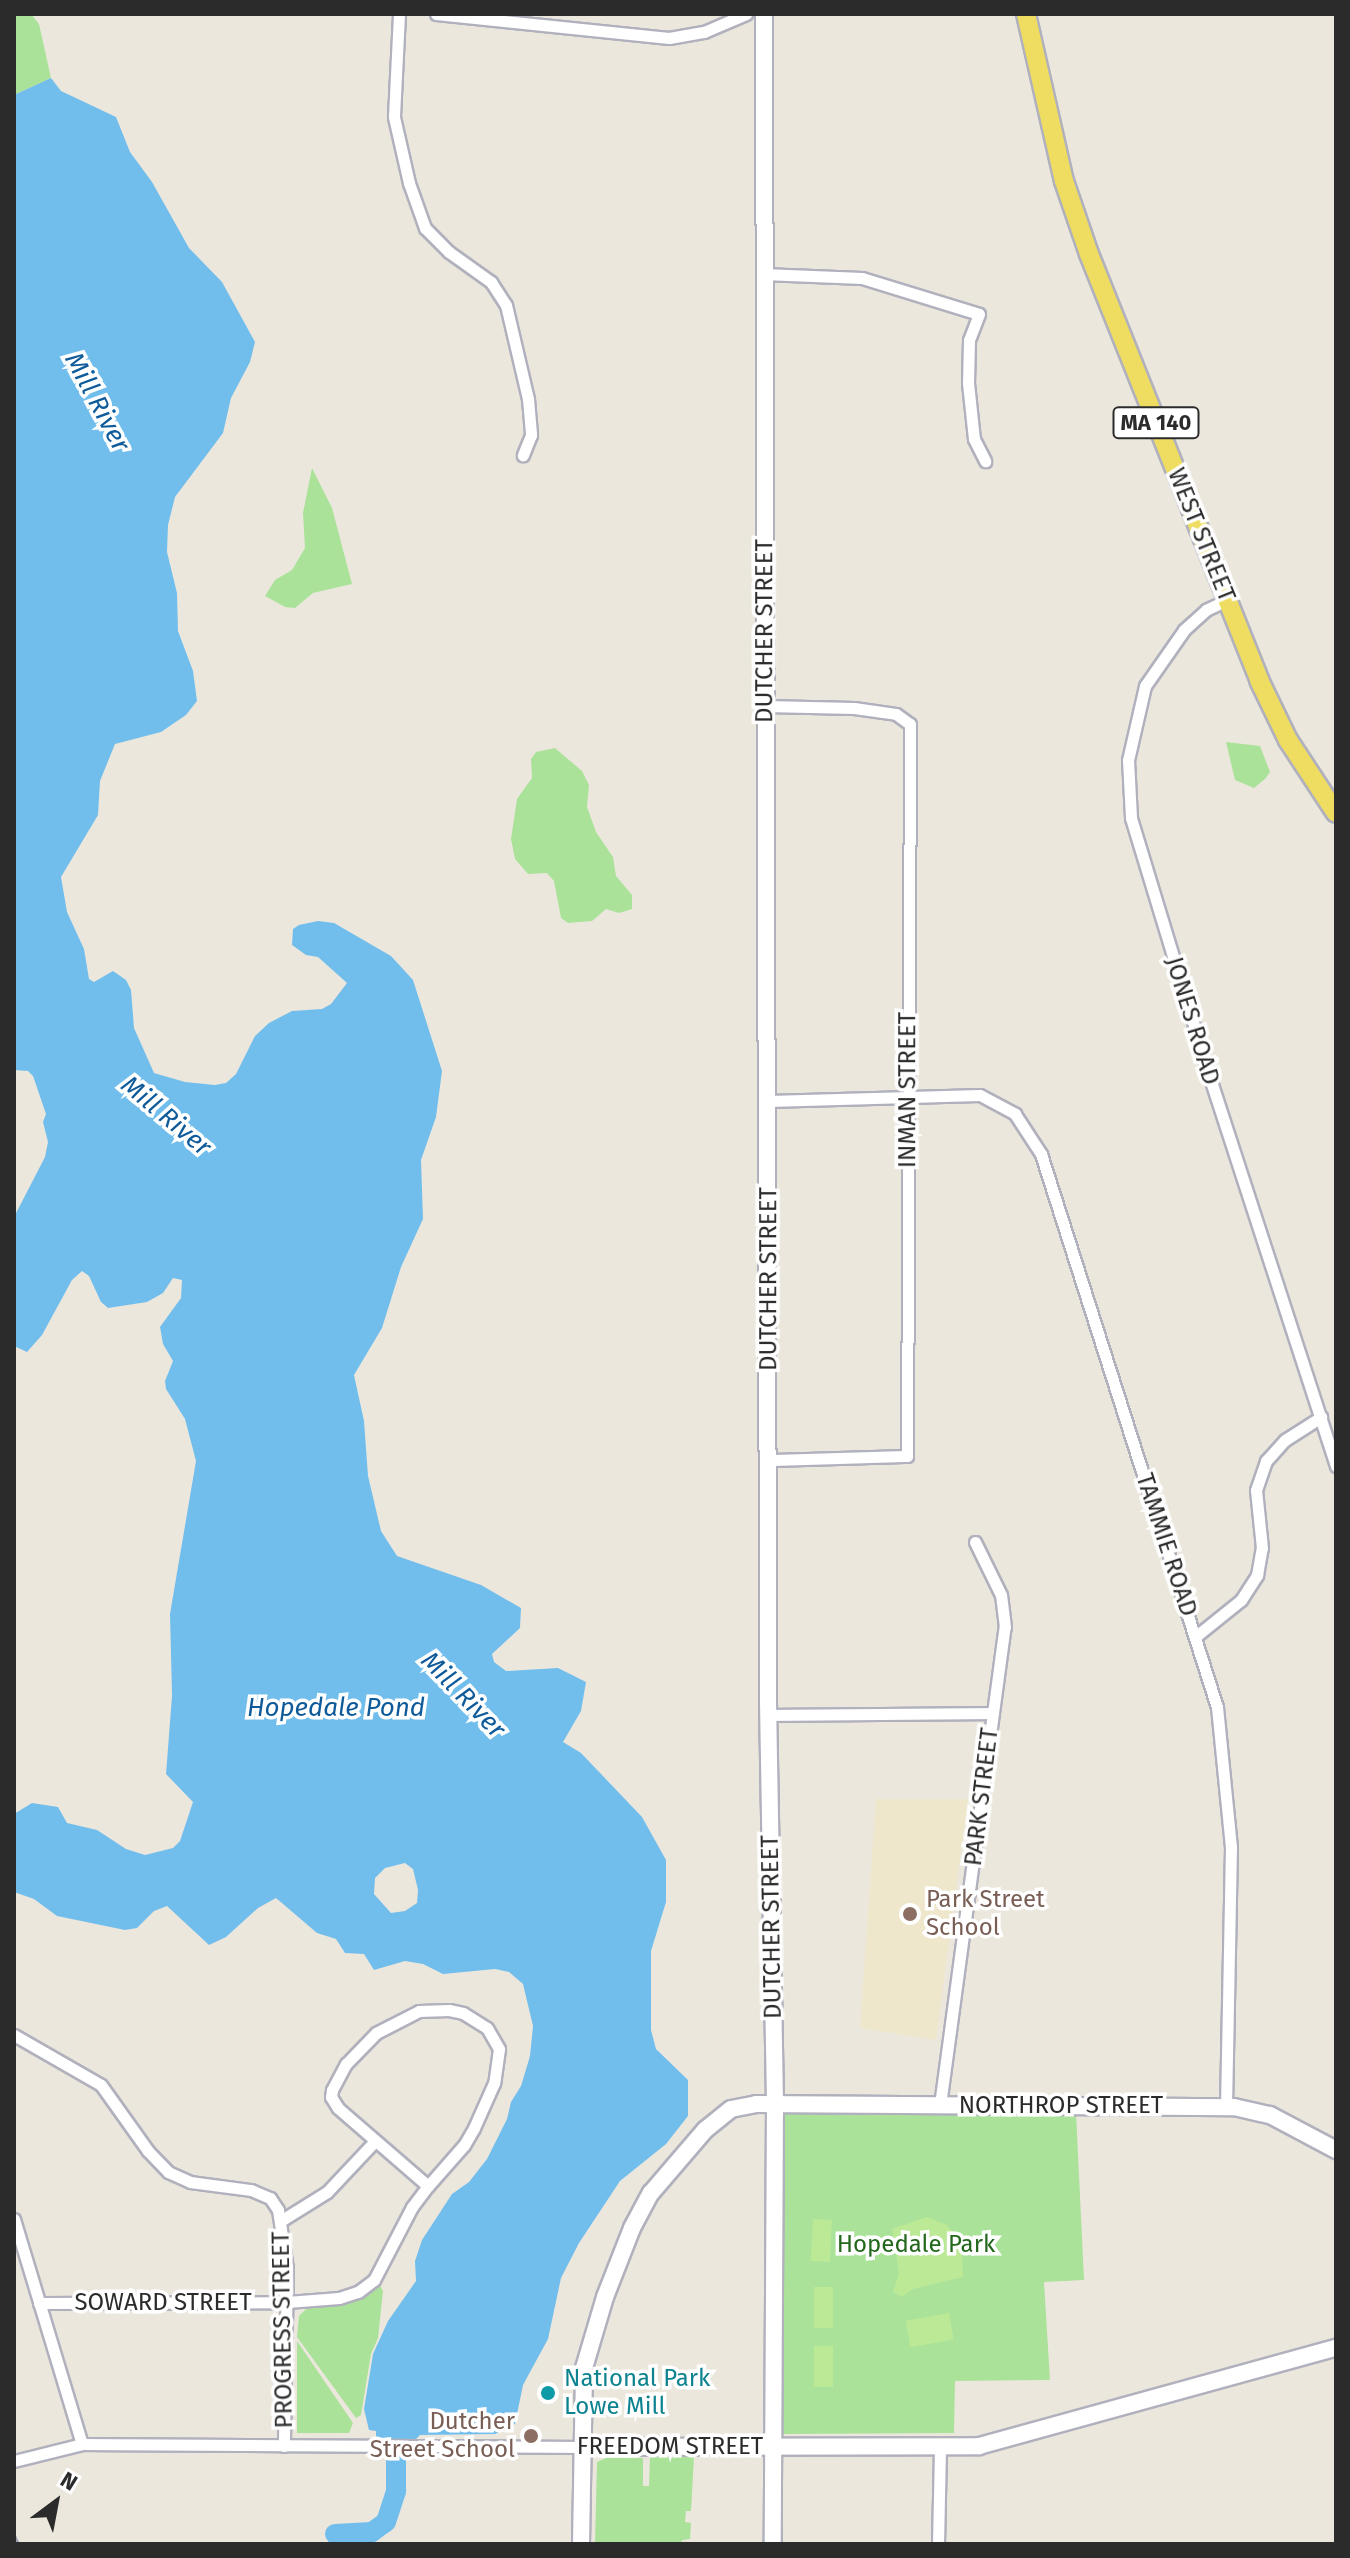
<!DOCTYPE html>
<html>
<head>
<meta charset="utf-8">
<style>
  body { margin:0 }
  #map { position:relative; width:1350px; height:2558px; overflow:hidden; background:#ece7dd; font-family:"Fira Sans",sans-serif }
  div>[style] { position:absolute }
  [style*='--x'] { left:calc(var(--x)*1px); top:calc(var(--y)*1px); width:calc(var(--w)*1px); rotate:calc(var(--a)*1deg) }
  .education>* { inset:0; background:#eee7cc }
  .green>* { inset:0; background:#aae29a }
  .pitch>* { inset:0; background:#bce996; transform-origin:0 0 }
  .water>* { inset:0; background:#71beed }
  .river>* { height:20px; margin:-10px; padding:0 10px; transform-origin:10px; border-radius:10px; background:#71beed }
  .roads { filter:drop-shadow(2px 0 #b1b1be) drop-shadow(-2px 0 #b1b1be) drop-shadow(0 2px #b1b1be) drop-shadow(0 -2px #b1b1be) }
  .street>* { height:11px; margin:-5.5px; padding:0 5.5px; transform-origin:5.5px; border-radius:5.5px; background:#fff }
  .secondary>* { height:16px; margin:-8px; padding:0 8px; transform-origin:8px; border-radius:8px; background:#fff }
  .primary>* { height:18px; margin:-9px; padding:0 9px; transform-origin:9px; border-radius:9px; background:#eedd60 }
  .rail>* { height:3px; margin:-1.5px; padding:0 1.5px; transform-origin:1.5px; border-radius:1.5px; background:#a0a0b5 }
  .dots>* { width:22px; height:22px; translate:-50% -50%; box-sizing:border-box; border:4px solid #fff; border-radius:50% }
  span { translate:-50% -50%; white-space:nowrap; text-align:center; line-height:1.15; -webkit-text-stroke:7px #fff; paint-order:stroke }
  .shield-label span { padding:2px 6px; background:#fff; border:2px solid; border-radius:6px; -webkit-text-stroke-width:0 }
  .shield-label { font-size:22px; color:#2b2b2b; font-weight:700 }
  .street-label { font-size:24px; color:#2b2b2b }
  .education-label { font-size:24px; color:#785e54 }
  .left { translate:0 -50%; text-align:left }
  .right { translate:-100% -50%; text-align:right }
  .park-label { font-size:24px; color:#22671b }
  .culture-label { font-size:24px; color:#0d838f }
  .water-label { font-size:26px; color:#0f5b9a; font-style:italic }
  .frame { position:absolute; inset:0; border:16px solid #2b2b2b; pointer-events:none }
  .north { position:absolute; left:16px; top:2462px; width:80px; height:80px; -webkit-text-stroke:6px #fff; paint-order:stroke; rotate:32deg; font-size:22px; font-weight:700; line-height:32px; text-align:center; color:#2b2b2b }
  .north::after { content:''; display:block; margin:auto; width:28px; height:36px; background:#2b2b2b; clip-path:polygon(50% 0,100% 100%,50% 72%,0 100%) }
</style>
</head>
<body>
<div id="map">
  <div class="education">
    <div style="clip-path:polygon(876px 1799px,968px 1799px,936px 2040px,860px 2028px)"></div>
  </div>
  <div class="green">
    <div style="clip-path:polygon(14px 14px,31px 14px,39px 24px,51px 78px,14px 95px)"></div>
    <div style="clip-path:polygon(312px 468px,332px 508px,352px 584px,313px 593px,295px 608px,285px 607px,265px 596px,275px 580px,292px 570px,305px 548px,303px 513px)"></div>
    <div style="clip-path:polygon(1226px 742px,1260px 746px,1270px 772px,1266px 778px,1254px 788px,1235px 780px)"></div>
    <div style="clip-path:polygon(555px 748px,582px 771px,589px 785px,587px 807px,596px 832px,613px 857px,616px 876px,632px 895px,632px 909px,619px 913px,606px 909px,592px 921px,568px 923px,561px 918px,554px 881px,547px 873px,528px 874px,515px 859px,511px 839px,517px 799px,532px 778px,531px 759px,536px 752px)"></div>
    <div style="clip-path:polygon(783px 2112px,1076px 2112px,1084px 2280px,1044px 2282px,1050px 2380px,955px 2381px,954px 2433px,783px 2434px)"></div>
    <div style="clip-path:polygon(378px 2282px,383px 2291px,378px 2338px,371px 2354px,361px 2415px,356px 2418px,297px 2337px,299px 2316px,307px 2308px,355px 2299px)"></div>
    <div style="clip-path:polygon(297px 2341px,353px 2423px,349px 2433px,297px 2433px)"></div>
    <div style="clip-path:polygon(650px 2457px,694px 2457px,691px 2511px,686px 2511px,685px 2522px,691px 2523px,690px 2539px,682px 2540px,681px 2544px,595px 2544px,597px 2462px,606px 2458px,643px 2458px,643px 2486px,649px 2486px)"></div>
  </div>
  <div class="pitch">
    <div style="clip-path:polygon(927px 2217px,947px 2225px,962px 2243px,963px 2277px,913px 2289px,902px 2297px,893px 2292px,899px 2273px,892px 2229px)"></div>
    <div style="left:813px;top:2219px;width:19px;height:42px;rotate:3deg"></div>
    <div style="left:814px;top:2287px;width:19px;height:41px"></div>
    <div style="left:949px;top:2313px;width:27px;height:44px;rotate:80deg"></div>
    <div style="left:814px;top:2346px;width:19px;height:41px"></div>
  </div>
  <div class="water">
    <div style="clip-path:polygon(evenodd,51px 78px,61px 91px,116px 117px,130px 152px,152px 182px,189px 248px,222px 282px,255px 342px,250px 362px,231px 398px,223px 433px,175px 497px,168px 525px,167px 552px,177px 593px,178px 631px,193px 671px,197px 701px,186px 715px,161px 732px,115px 744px,100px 781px,98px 815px,61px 877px,67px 912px,84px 949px,89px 979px,94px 982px,113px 971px,126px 980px,131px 990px,134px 1028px,154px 1073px,185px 1082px,215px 1085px,226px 1083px,236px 1074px,255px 1036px,269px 1023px,292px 1011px,322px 1009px,331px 1004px,347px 983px,318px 957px,306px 955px,292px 945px,293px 929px,299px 925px,318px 921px,334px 923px,391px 956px,413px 980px,442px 1071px,436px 1117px,421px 1160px,423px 1219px,401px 1267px,382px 1328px,354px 1375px,364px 1421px,368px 1476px,381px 1531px,397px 1556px,481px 1585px,521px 1608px,520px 1628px,492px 1654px,494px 1662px,506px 1671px,558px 1668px,586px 1682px,581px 1711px,563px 1742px,581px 1753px,642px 1817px,666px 1860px,666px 1902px,651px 1951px,651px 2030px,656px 2049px,688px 2080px,688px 2116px,666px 2144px,620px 2181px,579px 2243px,561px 2278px,548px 2339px,523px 2385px,515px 2424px,495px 2434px,420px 2435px,415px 2440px,415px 2454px,376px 2454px,376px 2431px,369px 2430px,364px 2409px,373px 2354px,388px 2321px,416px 2281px,415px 2261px,422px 2240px,452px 2194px,469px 2182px,487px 2159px,507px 2119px,511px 2102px,521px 2086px,530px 2056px,533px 2026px,523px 1984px,509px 1972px,495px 1969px,443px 1974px,423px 1964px,405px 1961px,374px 1970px,364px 1954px,345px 1953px,336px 1939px,317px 1933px,276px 1898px,258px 1908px,226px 1937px,209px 1945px,167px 1906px,154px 1911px,137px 1928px,125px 1930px,57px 1916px,34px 1899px,14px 1892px,14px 1814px,32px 1803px,58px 1807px,67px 1823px,97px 1830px,126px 1849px,145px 1855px,173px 1848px,180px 1841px,193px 1802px,166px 1774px,172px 1696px,170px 1614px,196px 1461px,185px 1419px,166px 1389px,165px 1381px,173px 1361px,163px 1344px,160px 1327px,181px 1298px,182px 1280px,173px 1278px,163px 1293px,147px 1302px,108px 1308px,101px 1302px,89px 1276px,82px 1271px,72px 1280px,42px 1335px,27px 1352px,14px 1346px,14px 1217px,45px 1157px,48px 1142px,43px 1122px,46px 1114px,33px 1076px,28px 1071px,14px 1070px,14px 95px,51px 78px,405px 1863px,413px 1869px,418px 1890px,417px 1903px,405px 1911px,391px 1913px,374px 1894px,375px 1878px,385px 1868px,405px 1863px)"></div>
  </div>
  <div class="river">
    <div style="--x:335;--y:2534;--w:37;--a:-3"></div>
    <div style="--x:372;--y:2532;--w:17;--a:-36"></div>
    <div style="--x:386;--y:2522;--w:33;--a:-72"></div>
    <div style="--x:396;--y:2491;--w:62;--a:-90"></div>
  </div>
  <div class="roads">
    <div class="street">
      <div style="--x:399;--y:14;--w:103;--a:92.8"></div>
      <div style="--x:394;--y:117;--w:68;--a:77.2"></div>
      <div style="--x:409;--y:183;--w:48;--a:70.4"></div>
      <div style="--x:425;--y:228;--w:34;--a:45"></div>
      <div style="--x:449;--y:252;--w:52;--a:35.5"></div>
      <div style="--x:491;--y:282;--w:27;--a:57"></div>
      <div style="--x:506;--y:305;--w:97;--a:76.8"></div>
      <div style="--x:528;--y:399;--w:36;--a:85"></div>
      <div style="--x:531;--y:435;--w:22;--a:112"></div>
      <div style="--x:436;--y:14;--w:234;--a:5.9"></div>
      <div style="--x:669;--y:38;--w:36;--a:-10"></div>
      <div style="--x:704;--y:32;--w:46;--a:-23.2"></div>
      <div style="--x:763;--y:274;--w:99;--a:2.3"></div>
      <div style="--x:862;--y:278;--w:122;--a:17.1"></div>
      <div style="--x:979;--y:314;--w:28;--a:111"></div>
      <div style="--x:969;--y:340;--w:43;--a:91.3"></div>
      <div style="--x:968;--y:383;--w:56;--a:83.9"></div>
      <div style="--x:974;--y:439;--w:25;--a:63"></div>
      <div style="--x:1227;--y:600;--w:23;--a:155"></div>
      <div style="--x:1206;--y:610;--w:30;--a:138"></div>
      <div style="--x:1184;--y:630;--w:68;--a:124.9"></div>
      <div style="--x:1145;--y:686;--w:76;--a:102.9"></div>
      <div style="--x:1128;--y:760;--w:58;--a:87"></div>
      <div style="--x:1131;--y:818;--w:272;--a:73.1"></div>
      <div style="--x:1210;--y:1078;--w:408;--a:72"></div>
      <div style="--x:765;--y:706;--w:89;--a:1.3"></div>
      <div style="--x:854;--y:708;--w:42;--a:8.1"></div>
      <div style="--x:896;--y:714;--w:17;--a:36"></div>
      <div style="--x:910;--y:724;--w:732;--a:90.23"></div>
      <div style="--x:907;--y:1456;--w:137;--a:178.3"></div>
      <div style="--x:768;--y:1101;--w:212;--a:-1.6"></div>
      <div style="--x:980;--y:1095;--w:40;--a:28"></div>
      <div style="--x:1015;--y:1114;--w:48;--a:57"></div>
      <div style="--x:1041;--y:1154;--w:580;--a:72.35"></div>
      <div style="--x:1217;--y:1707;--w:141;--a:84.3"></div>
      <div style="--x:1231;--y:1847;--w:260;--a:91.1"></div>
      <div style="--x:1195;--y:1637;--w:59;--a:-38.8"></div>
      <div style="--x:1241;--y:1600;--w:30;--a:-57"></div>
      <div style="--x:1257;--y:1575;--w:27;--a:-80"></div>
      <div style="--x:1262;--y:1548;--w:58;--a:-95.9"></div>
      <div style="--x:1256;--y:1490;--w:31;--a:-71"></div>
      <div style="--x:1266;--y:1461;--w:28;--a:-48"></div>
      <div style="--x:1285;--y:1440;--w:43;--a:-32.6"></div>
      <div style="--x:769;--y:1715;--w:224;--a:-0.5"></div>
      <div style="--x:14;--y:2035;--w:100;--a:29.9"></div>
      <div style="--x:101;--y:2085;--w:81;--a:54.5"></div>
      <div style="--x:148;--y:2151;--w:29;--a:46"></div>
      <div style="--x:168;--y:2172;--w:24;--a:24"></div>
      <div style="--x:190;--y:2182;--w:62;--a:7.5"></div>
      <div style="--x:251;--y:2190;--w:21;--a:23"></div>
      <div style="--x:270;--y:2198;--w:14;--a:56"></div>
      <div style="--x:278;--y:2210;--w:59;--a:81.2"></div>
      <div style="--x:287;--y:2268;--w:178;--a:91"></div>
      <div style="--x:940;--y:2105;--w:482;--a:-82.3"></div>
      <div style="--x:1005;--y:1627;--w:32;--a:-97"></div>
      <div style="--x:1001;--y:1595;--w:59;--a:-116.1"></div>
      <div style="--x:14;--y:2219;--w:235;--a:73.2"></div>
      <div style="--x:282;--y:2220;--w:53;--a:-31.9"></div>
      <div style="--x:327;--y:2192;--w:70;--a:-46.7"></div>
      <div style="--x:39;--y:2303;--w:248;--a:-0.2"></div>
      <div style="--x:287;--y:2302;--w:52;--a:-4.4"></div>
      <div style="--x:339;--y:2298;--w:20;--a:-18"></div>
      <div style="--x:358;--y:2292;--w:20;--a:-37"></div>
      <div style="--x:374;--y:2280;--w:82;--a:-62.5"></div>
      <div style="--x:412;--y:2207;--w:26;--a:-53"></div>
      <div style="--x:428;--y:2186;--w:119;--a:-139.1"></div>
      <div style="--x:338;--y:2108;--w:13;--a:-122"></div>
      <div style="--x:331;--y:2097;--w:7;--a:-82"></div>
      <div style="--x:332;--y:2090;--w:30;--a:-62"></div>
      <div style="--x:346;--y:2064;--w:43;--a:-45.9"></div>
      <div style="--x:376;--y:2033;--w:48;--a:-27.1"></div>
      <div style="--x:419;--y:2011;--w:30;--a:-2"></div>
      <div style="--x:449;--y:2010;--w:14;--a:12"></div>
      <div style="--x:463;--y:2013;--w:28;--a:32"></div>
      <div style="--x:487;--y:2028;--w:24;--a:60"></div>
      <div style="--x:499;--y:2049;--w:34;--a:98"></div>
      <div style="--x:494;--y:2083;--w:49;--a:114"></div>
      <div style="--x:474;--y:2128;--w:20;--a:120"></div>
      <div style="--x:464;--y:2145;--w:55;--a:131.3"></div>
      <div style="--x:14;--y:2461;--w:70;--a:-14"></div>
      <div style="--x:82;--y:2444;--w:500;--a:0.34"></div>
      <div style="--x:938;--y:2544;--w:98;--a:-88.8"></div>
    </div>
    <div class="secondary">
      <div style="--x:764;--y:14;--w:1688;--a:89.86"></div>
      <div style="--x:768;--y:1702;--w:402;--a:89"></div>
      <div style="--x:775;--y:2104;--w:440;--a:90.3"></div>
      <div style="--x:582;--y:2447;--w:397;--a:-0.1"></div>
      <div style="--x:979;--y:2446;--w:370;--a:-15.4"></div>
      <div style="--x:581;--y:2544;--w:176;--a:-89"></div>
      <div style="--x:584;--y:2368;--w:74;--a:-73.5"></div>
      <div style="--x:605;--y:2297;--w:74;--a:-68.6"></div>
      <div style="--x:632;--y:2228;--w:40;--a:-62"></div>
      <div style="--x:651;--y:2193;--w:83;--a:-49.4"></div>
      <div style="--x:705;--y:2130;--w:33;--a:-39"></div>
      <div style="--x:731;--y:2109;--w:25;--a:-11"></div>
      <div style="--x:756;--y:2104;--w:478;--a:0.4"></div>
      <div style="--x:1234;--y:2107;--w:37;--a:13"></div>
      <div style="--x:1270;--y:2115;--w:75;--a:27.9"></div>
    </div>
    <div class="primary">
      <div style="--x:1026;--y:14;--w:171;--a:77.2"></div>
      <div style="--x:1064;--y:181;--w:77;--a:71.1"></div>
      <div style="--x:1089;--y:254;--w:459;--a:68.2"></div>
      <div style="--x:1259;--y:680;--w:67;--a:64.2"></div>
      <div style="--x:1288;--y:740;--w:87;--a:56.7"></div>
    </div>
  </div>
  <div class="rail">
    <div style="--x:14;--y:2535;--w:10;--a:66"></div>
  </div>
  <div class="dots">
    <div style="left:910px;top:1914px;background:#8d6e63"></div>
    <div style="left:548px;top:2393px;background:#0f9aa8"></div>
    <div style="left:531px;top:2436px;background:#8d6e63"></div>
  </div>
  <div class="shield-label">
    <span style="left:1156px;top:423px">MA 140</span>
  </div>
  <div class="street-label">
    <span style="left:1201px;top:535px;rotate:68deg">WEST STREET</span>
    <span style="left:765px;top:631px;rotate:-90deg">DUTCHER STREET</span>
    <span style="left:1192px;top:1021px;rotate:73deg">JONES ROAD</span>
    <span style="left:908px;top:1090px;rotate:-90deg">INMAN STREET</span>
    <span style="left:769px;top:1279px;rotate:-90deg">DUTCHER STREET</span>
    <span style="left:1166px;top:1545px;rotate:72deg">TAMMIE ROAD</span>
    <span style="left:982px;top:1797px;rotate:-83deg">PARK STREET</span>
    <span style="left:772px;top:1927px;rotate:-91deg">DUTCHER STREET</span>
    <span style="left:1061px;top:2106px">NORTHROP STREET</span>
    <span style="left:163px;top:2303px">SOWARD STREET</span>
    <span style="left:283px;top:2330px;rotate:-91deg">PROGRESS STREET</span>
    <span style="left:670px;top:2447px">FREEDOM STREET</span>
  </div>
  <div class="education-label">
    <span class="left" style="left:926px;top:1914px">Park Street<br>School</span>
    <span class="right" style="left:515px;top:2436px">Dutcher<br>Street School</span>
  </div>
  <div class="park-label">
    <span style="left:916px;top:2245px">Hopedale Park</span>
  </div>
  <div class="culture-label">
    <span class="left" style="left:564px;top:2393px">National Park<br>Lowe Mill</span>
  </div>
  <div class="water-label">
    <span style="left:97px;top:402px;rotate:62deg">Mill River</span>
    <span style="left:166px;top:1116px;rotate:40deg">Mill River</span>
    <span style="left:463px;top:1695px;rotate:46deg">Mill River</span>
    <span style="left:336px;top:1708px">Hopedale Pond</span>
  </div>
  <div class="frame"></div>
  <div class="north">N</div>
</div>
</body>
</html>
